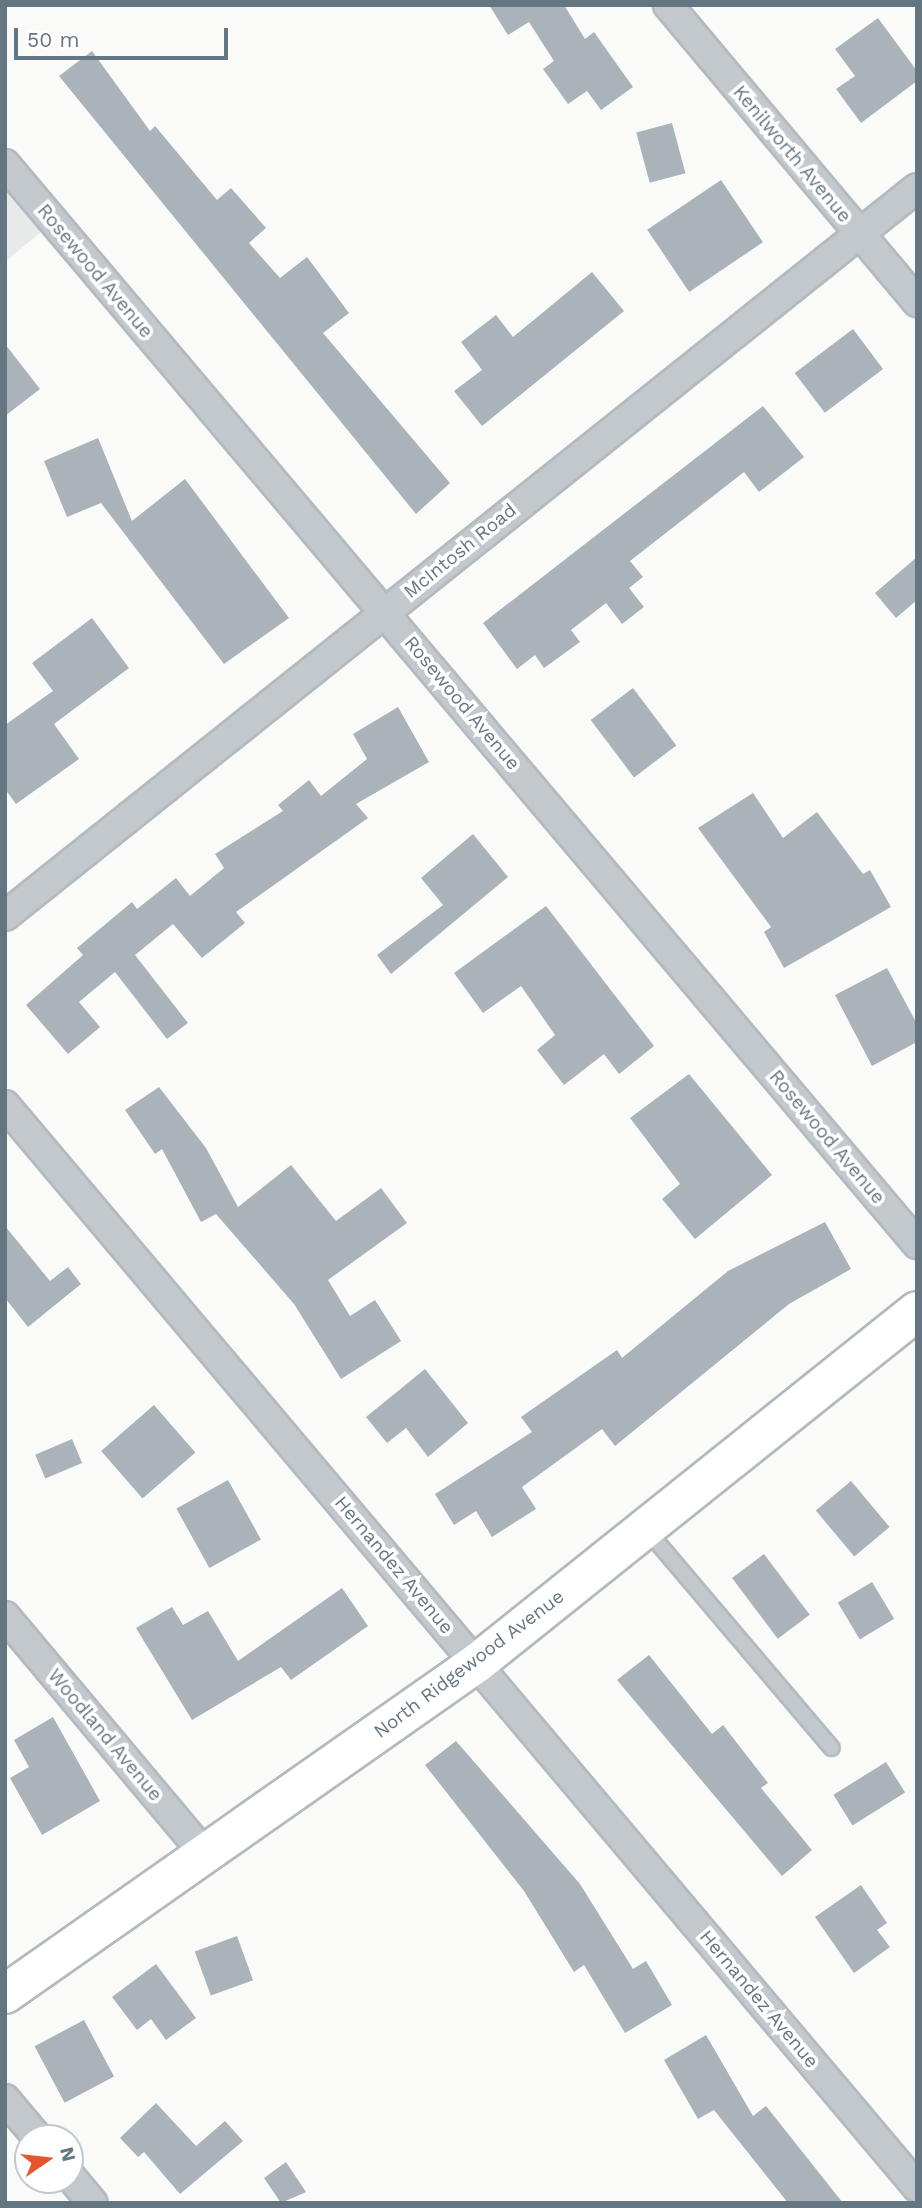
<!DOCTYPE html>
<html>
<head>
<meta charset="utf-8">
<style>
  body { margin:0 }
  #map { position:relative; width:922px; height:2208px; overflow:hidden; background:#fafaf8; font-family:"Work Sans",sans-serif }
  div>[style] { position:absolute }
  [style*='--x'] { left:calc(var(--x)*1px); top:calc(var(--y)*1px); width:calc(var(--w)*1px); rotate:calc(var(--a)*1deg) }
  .built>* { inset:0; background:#e8e9e9 }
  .building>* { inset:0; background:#aab3b9; transform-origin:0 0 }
  .roads { filter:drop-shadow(2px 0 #b3babf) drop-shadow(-2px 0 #b3babf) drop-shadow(0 2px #b3babf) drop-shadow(0 -2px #b3babf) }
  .lane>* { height:14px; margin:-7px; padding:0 7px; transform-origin:7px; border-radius:7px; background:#c3c8cc }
  .street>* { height:28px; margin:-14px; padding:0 14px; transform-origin:14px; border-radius:14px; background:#c3c8cc }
  .secondary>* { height:38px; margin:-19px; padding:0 19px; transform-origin:19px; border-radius:19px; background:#fff }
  span { translate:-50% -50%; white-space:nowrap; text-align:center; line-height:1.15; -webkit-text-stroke:7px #fff; paint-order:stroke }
  .street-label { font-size:19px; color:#657683 }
  .frame { position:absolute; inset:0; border:7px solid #657683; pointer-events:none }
  .north { position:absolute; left:14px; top:2124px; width:70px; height:70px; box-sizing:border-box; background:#fff; border:2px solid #c1c8cd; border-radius:50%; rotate:76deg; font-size:19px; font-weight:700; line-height:28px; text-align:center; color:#657683 }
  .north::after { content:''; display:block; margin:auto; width:24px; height:32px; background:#e4572e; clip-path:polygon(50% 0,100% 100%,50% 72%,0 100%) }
  .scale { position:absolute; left:14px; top:28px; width:214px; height:32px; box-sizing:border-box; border:4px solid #657683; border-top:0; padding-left:9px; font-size:21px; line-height:24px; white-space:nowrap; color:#657683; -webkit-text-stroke:5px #fff; paint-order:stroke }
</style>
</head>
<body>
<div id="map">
  <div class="built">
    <div style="clip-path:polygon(5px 189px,41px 232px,5px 262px)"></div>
  </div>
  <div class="building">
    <div style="clip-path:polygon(489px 5px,564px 5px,585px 39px,594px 32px,633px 87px,601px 110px,587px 91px,568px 104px,543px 69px,554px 61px,529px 22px,508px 35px)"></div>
    <div style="clip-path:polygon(878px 18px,917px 71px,917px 81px,861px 123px,836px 89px,855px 76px,835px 49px)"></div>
    <div style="clip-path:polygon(92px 51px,150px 131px,155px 126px,217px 200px,231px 188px,266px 228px,249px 243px,280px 278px,307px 257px,349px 313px,323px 333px,450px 483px,416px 514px,59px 76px)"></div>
    <div style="left:672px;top:123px;width:52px;height:37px;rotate:75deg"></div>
    <div style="left:721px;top:180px;width:75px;height:89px;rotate:56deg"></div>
    <div style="clip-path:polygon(592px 272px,624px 311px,482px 426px,454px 391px,482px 370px,461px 342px,496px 315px,513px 337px)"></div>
    <div style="left:853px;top:329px;width:50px;height:73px;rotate:53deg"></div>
    <div style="clip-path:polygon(5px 344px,40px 389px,5px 416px)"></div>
    <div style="clip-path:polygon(763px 406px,804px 457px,759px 492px,744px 472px,630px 561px,643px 577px,629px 588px,644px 607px,622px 624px,606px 603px,571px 630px,580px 642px,544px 668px,535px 655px,517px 669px,483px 623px)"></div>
    <div style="clip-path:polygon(98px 438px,132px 521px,185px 479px,289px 618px,224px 664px,101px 503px,67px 517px,44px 461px)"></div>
    <div style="clip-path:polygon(917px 557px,917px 600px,896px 618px,875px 593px)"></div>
    <div style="clip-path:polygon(92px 618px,129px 668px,54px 724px,79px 759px,16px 804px,5px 789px,5px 725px,53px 691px,32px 663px)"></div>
    <div style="left:633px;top:688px;width:72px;height:53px;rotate:53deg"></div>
    <div style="clip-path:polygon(398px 707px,429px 762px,356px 804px,368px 818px,236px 912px,245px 923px,202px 958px,173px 924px,135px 955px,188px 1023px,167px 1039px,115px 972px,79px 1002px,100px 1027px,68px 1054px,26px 1005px,83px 955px,77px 948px,132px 902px,137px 909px,176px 878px,190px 896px,224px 868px,215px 854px,283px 811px,278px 805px,309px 780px,321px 796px,367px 759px,353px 734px)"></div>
    <div style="clip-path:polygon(753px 793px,783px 838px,817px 812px,863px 874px,870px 870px,891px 907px,784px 968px,764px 932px,771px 927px,698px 828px)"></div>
    <div style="clip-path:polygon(473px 834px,508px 877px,391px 974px,377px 955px,443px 905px,421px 878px)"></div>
    <div style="clip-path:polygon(546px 906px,654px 1046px,619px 1074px,604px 1054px,564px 1085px,537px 1050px,555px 1035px,521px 986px,483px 1013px,454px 973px)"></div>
    <div style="clip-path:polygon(887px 968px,917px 1024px,917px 1042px,872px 1066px,835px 995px)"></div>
    <div style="clip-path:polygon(689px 1074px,772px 1175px,695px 1239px,662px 1199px,680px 1184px,630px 1118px)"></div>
    <div style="clip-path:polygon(159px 1087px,206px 1148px,238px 1207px,291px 1165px,336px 1221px,381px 1188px,407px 1223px,328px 1280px,350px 1316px,375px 1300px,401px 1341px,341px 1379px,294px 1304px,216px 1214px,201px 1222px,162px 1149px,155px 1154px,125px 1110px)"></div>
    <div style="clip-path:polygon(825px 1222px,851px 1269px,789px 1304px,615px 1446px,602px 1429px,522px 1487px,536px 1509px,492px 1537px,476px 1511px,454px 1525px,435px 1494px,532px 1432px,521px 1417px,617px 1350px,622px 1358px,728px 1271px)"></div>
    <div style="clip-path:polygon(5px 1226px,50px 1281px,68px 1267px,81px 1284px,28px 1327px,5px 1298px)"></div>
    <div style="clip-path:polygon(425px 1369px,468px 1423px,428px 1457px,406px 1428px,387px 1443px,366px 1417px)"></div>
    <div style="left:154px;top:1405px;width:63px;height:70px;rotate:49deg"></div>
    <div style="left:72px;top:1439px;width:26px;height:40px;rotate:67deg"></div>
    <div style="left:228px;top:1480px;width:68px;height:59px;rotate:61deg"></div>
    <div style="left:851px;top:1481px;width:60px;height:46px;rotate:50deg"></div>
    <div style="left:764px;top:1554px;width:76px;height:40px;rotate:53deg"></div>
    <div style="left:872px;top:1582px;width:43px;height:40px;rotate:59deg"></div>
    <div style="clip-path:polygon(342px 1588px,368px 1626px,291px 1680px,281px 1667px,192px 1720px,136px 1628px,172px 1607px,183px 1625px,208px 1611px,238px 1661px)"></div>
    <div style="clip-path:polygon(649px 1655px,712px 1734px,723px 1725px,768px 1783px,761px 1788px,812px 1850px,782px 1876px,617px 1680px)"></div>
    <div style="clip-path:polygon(53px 1717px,100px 1801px,42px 1835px,10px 1778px,29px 1767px,14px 1740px)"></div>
    <div style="clip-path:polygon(456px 1741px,580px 1884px,633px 1969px,646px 1961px,672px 2005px,625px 2033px,584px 1965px,574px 1972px,524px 1891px,425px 1765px)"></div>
    <div style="left:886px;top:1762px;width:36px;height:62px;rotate:58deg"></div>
    <div style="clip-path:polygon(861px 1885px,887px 1923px,877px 1930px,890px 1947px,854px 1973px,815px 1917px)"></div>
    <div style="left:237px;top:1936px;width:47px;height:45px;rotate:70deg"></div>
    <div style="clip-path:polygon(156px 1964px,196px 2018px,166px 2040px,151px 2019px,137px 2030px,112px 1997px)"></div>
    <div style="left:84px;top:2020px;width:64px;height:56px;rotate:62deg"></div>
    <div style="clip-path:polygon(706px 2035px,753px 2116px,766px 2106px,843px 2203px,788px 2203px,714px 2110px,698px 2119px,664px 2060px)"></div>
    <div style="clip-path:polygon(156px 2103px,196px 2146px,225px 2121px,243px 2141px,180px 2194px,144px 2152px,138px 2157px,120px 2138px)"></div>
    <div style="clip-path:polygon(286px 2162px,306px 2192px,281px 2203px,264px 2178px)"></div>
  </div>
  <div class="roads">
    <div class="lane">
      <div style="--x:646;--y:1529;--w:287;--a:49.7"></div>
    </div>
    <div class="street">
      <div style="--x:668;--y:5;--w:388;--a:50"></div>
      <div style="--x:5;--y:164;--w:1414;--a:49.82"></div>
      <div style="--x:5;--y:916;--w:1167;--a:-38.6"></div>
      <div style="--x:5;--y:1105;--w:1415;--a:49.87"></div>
      <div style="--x:5;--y:1616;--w:311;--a:50"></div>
      <div style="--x:5;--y:2099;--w:51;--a:49.8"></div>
      <div style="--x:70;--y:2176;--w:35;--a:50"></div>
    </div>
    <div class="secondary">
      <div style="--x:5;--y:1994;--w:576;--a:-35.04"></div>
      <div style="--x:477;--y:1663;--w:563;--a:-38.66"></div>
    </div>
  </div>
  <div class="street-label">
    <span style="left:792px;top:154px;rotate:50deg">Kenilworth Avenue</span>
    <span style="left:95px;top:271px;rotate:50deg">Rosewood Avenue</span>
    <span style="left:460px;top:551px;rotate:-39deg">McIntosh Road</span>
    <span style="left:462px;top:703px;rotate:50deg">Rosewood Avenue</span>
    <span style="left:827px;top:1137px;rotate:50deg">Rosewood Avenue</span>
    <span style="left:394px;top:1565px;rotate:50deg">Hernandez Avenue</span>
    <span style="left:469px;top:1664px;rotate:-37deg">North Ridgewood Avenue</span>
    <span style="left:105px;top:1735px;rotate:50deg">Woodland Avenue</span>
    <span style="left:759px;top:1999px;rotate:50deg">Hernandez Avenue</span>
  </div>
  <div class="frame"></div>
  <div class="north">N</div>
  <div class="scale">50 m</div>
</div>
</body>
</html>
